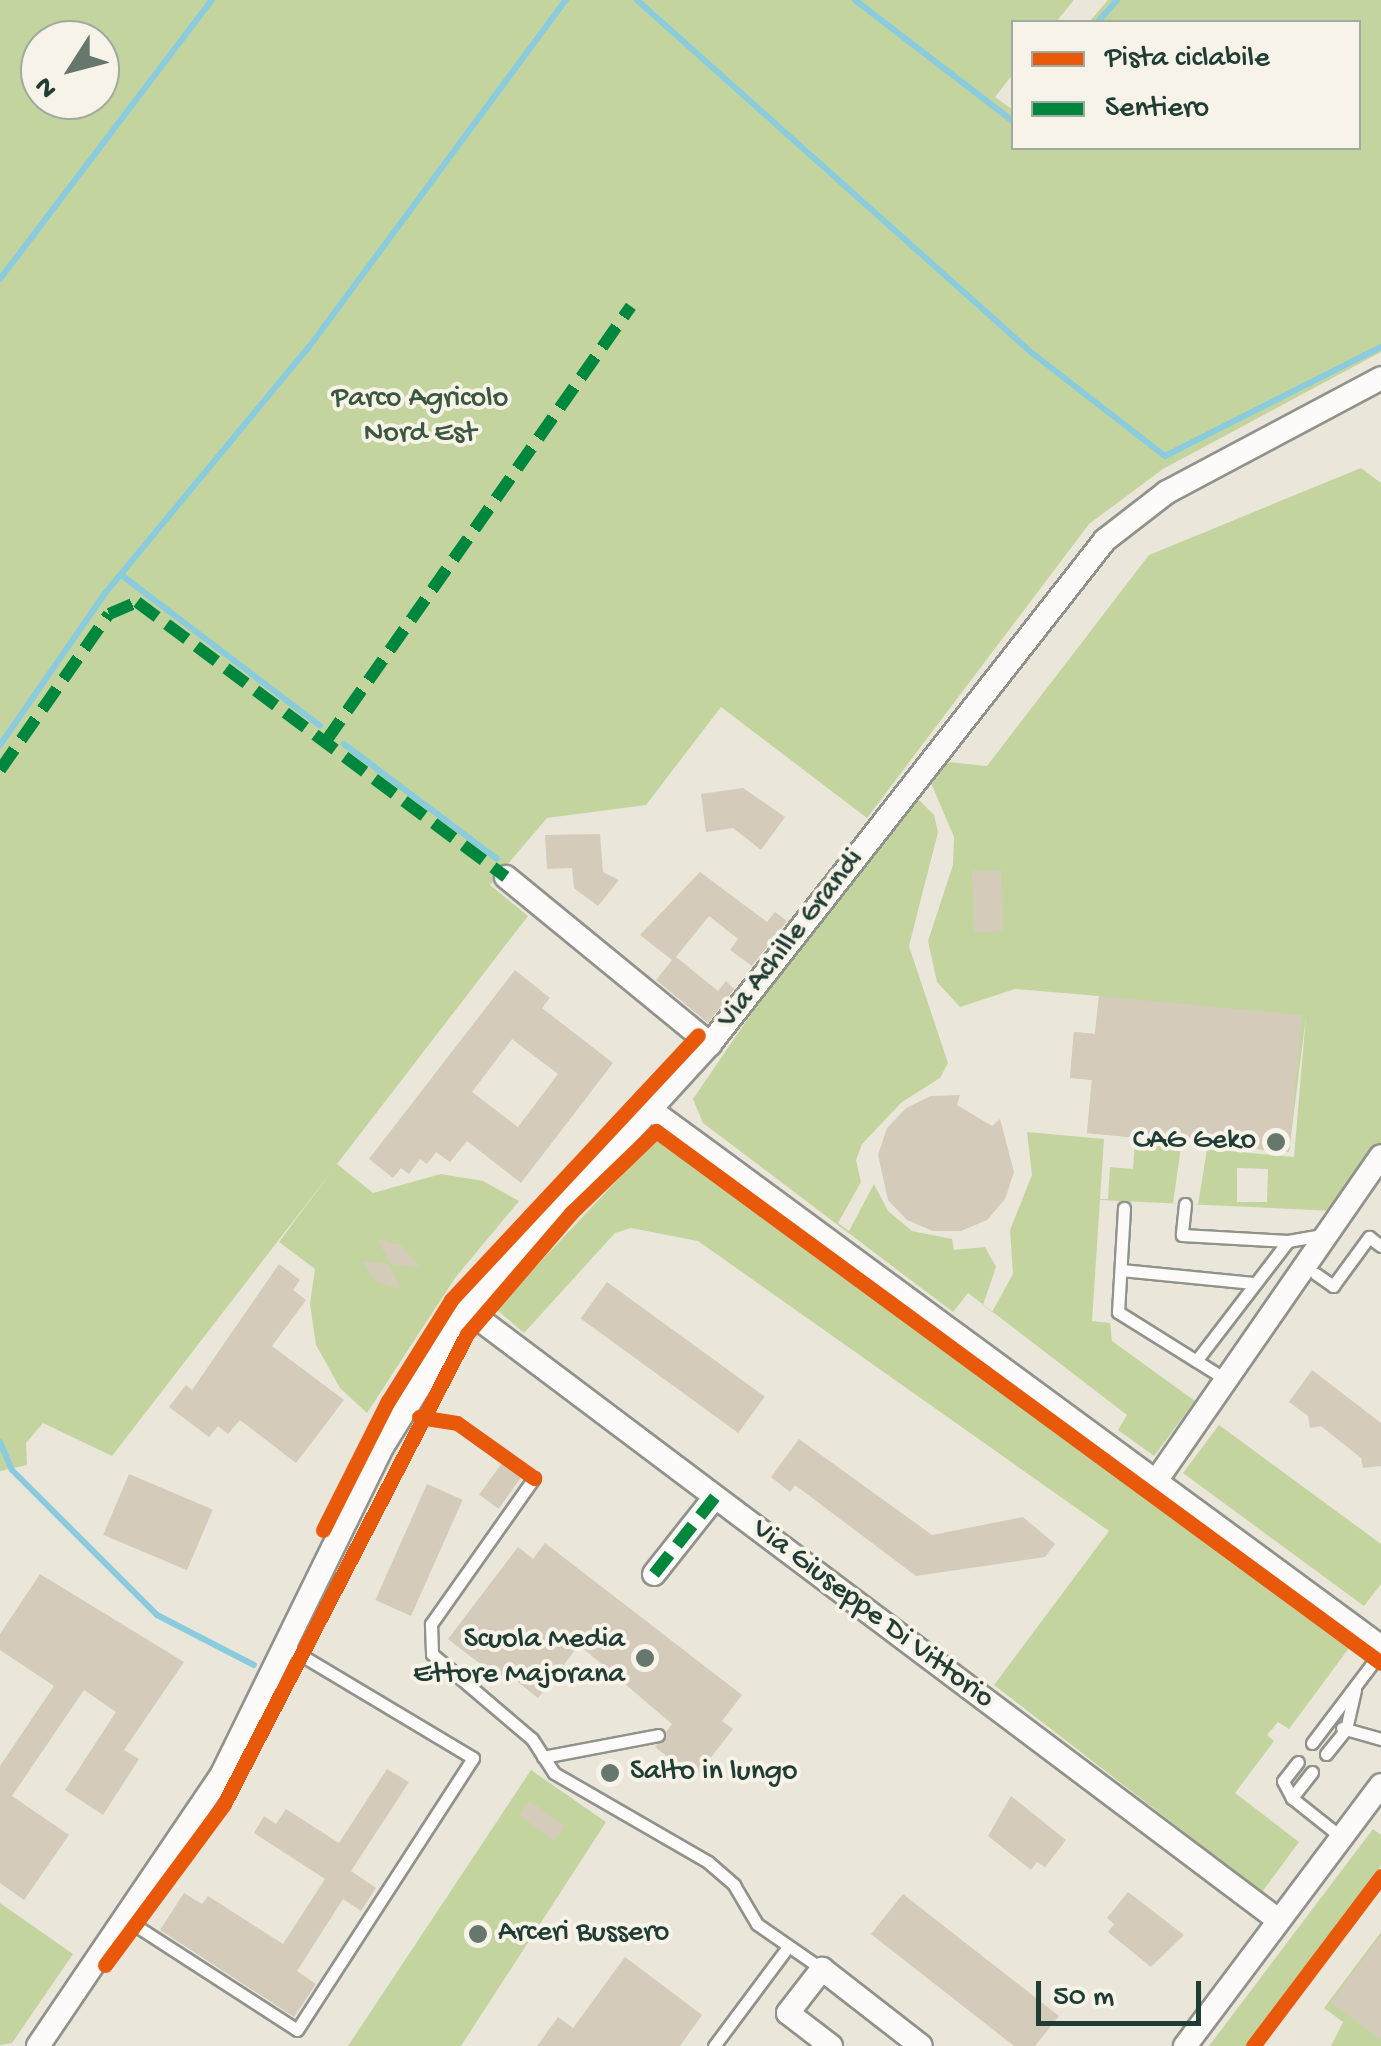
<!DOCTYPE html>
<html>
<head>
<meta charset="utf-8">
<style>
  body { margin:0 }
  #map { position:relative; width:1381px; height:2046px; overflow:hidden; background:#eae6da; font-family:"Gochi Hand",sans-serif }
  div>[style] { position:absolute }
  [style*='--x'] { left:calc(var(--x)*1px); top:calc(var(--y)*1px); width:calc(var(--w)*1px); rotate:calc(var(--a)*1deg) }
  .green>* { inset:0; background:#c4d49f }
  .stream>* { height:6px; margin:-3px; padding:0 3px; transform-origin:3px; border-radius:3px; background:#8acbde }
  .building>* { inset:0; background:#d5cbbb; transform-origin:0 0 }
  .roads { filter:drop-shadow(2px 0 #90938b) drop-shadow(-2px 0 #90938b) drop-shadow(0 2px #90938b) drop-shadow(0 -2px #90938b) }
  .lane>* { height:11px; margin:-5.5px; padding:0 5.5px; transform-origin:5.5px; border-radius:5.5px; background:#fcfbf9 }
  .street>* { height:22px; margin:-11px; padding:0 11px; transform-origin:11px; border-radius:11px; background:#fcfbf9 }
  .quiet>* { height:12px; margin-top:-6px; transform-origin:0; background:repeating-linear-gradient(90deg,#00873e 0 25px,transparent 0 37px) }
  .cycleway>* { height:15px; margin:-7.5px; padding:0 7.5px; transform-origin:7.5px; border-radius:7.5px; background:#e8590c }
  .dots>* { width:28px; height:28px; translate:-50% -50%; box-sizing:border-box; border:5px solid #f7f3e8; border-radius:50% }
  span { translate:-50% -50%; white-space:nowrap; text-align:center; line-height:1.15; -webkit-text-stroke:8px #f7f3e8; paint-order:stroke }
  .park-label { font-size:30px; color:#3a5840 }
  .street-label { font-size:30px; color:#1f3d34 }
  .poi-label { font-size:30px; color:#1f3d34 }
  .right { translate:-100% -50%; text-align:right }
  .left { translate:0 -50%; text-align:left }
  .legend { position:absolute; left:1011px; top:20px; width:350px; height:130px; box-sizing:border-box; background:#f7f3e8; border:2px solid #a1aaa0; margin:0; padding:12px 18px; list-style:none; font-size:30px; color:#1f3d34 }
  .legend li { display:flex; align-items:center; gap:20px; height:50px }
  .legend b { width:50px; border:2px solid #a1aaa0 }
  .north { position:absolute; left:20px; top:20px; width:100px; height:100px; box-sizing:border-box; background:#f7f3e8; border:2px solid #a1aaa0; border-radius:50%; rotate:234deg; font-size:28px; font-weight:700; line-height:40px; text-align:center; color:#1f3d34 }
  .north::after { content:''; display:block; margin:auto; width:35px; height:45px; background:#66786e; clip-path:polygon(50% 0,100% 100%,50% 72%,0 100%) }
  .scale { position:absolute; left:1036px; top:1981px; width:165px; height:45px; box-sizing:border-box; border:5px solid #1f3d34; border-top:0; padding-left:12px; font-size:30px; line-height:35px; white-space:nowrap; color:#1f3d34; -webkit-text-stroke:8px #f7f3e8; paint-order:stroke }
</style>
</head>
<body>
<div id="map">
  <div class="green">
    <div style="clip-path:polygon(evenodd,0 0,1074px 0,1056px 22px,1014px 22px,1013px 74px,995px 97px,1013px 110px,1014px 148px,1358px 148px,1358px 22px,1089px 22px,1108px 0,1381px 0,1381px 352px,1163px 469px,1089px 524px,867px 818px,721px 707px,646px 805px,547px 818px,490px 885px,528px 916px,337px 1164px,373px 1193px,441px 1174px,483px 1181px,519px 1201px,455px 1278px,367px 1413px,340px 1388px,316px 1345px,310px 1304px,315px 1269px,279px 1242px,332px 1171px,112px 1456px,43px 1423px,26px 1443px,27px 1465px,0 1471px,0 0,40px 40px,100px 40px,100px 100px,40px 100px,40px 40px)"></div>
    <div style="clip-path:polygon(evenodd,1361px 468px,1381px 483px,1381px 1148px,1335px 1211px,1100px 1200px,1092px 1321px,1110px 1323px,1112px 1341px,1195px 1401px,1154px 1456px,1118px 1430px,1127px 1415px,968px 1293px,953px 1312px,703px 1123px,693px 1099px,762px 998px,947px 762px,987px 766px,1149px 555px,1361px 468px,931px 783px,954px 837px,953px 865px,928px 941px,937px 982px,960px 1007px,1015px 989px,1099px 996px,1095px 1034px,1074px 1032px,1070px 1078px,1092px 1080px,1087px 1133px,1289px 1152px,1306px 1016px,1294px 1157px,1207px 1149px,1198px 1205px,1173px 1203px,1181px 1147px,1135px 1142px,1133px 1169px,1110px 1167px,1108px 1199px,1100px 1199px,1104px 1139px,1027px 1132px,1032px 1175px,1010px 1230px,1013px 1274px,992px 1312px,983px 1305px,996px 1267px,985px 1247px,954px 1250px,952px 1239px,912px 1231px,888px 1211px,874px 1184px,849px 1231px,838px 1223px,861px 1182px,856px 1160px,862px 1144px,902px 1102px,940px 1078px,948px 1063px,909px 946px,938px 832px,934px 815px,918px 799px,931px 783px,1361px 468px,1237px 1168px,1268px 1169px,1267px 1202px,1237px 1202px,1237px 1168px)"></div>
    <div style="clip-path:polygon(658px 1137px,1349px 1648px,1289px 1729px,1278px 1722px,1267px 1735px,1274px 1741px,1235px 1793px,1299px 1842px,1262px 1892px,994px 1685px,1109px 1531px,698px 1241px,631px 1228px,615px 1233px,524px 1333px,496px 1309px)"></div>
    <div style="clip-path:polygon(1219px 1425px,1381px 1544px,1381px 1584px,1364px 1606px,1183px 1473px)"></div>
    <div style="clip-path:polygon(531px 1770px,606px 1822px,461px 2046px,348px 2046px)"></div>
    <div style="clip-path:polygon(1373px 1829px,1381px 1835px,1381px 1866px,1246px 2046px,1209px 2046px)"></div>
    <div style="clip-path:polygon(0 1903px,73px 1954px,12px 2043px,0 2045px)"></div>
    <div style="clip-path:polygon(1381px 1932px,1381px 2046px,1331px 2046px,1343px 2022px,1324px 2008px)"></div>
  </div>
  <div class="stream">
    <div style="--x:637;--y:0;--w:530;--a:41.79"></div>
    <div style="--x:1032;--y:353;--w:168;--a:37.8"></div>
    <div style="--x:1165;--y:456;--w:242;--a:-26.8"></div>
    <div style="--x:855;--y:0;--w:200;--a:37.5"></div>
    <div style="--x:1098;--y:22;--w:29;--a:-49"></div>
    <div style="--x:0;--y:279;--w:350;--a:-52.8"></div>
    <div style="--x:124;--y:577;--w:246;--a:37.2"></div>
    <div style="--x:344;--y:744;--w:191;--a:36.9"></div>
    <div style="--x:0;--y:745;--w:186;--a:-55.3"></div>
    <div style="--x:106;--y:592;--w:318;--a:-50.4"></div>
    <div style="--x:309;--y:347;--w:432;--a:-53.5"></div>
    <div style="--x:0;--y:1442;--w:30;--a:67"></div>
    <div style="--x:12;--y:1470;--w:205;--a:45"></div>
    <div style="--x:157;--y:1615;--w:109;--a:27.3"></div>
  </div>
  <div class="building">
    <div style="clip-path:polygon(743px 788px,785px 817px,761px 850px,733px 828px,706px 832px,701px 794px)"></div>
    <div style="clip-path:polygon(600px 834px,603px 872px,619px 880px,598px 906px,574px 888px,572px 868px,547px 869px,545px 835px)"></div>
    <div style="left:1001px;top:870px;width:61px;height:29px;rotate:88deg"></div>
    <div style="clip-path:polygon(700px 872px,767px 922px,775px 912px,787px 921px,752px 966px,730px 950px,738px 939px,709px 916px,676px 957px,718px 991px,726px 981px,734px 989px,708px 1023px,656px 980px,672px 960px,640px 935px)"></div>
    <div style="clip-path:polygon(evenodd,515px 970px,550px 998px,542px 1008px,613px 1063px,521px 1183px,467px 1141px,450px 1162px,436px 1152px,427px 1164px,420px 1159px,409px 1174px,401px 1168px,393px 1178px,369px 1159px,515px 970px,512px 1039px,558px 1074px,518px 1127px,472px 1092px,512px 1039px)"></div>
    <div style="clip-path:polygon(1099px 996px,1302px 1015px,1289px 1152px,1087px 1133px,1092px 1079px,1070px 1078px,1074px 1032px,1095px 1034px)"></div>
    <div style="clip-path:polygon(960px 1095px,957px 1105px,992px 1126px,1000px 1119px,1014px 1172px,1005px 1199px,987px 1220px,961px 1231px,933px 1231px,907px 1220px,888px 1200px,878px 1155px,887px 1128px,906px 1108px,931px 1096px)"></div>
    <div style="clip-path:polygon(378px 1239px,401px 1245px,420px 1268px,390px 1264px)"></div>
    <div style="clip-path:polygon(361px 1261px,389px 1264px,401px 1289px,377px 1282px)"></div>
    <div style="clip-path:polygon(279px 1264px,300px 1280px,293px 1290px,306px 1300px,272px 1346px,344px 1400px,296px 1463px,240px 1420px,228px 1434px,218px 1426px,209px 1437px,169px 1407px,186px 1385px,192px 1390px)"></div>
    <div style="left:607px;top:1282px;width:195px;height:45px;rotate:36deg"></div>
    <div style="clip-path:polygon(1312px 1370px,1381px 1423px,1381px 1466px,1363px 1468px,1361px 1458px,1321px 1426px,1310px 1428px,1308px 1416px,1289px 1402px)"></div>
    <div style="clip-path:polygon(799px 1439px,932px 1535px,1023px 1517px,1055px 1544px,1045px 1557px,916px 1576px,795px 1485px,790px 1492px,771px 1477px)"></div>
    <div style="left:502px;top:1463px;width:24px;height:39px;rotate:36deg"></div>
    <div style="left:129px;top:1474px;width:91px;height:66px;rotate:23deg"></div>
    <div style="left:427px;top:1484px;width:39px;height:127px;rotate:24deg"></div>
    <div style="clip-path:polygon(545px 1543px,742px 1695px,722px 1721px,733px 1729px,695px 1778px,655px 1747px,672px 1724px,579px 1645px,538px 1698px,509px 1675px,504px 1682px,448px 1639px,518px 1547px,533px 1559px)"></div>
    <div style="clip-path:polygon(40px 1574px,184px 1662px,124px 1750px,139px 1759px,103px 1815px,65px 1790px,116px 1712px,84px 1690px,12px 1796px,69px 1835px,24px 1900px,0 1883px,0 1766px,54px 1686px,0 1650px,0 1634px)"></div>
    <div style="clip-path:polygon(387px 1769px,409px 1782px,351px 1871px,376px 1888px,361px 1911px,343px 1899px,297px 1971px,316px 1984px,294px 2017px,160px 1930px,184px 1893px,202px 1904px,208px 1896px,283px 1944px,325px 1879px,254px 1833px,264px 1816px,276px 1824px,286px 1809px,339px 1843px)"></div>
    <div style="clip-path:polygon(1011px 1796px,1066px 1840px,1045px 1867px,1037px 1862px,1031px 1870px,988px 1836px)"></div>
    <div style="left:530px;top:1801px;width:43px;height:18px;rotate:36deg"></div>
    <div style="clip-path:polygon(1128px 1892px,1184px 1935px,1151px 1967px,1108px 1932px,1114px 1924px,1107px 1918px)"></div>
    <div style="clip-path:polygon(903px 1894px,1059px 2016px,1035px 2046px,1014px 2046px,871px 1934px)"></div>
    <div style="clip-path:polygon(1381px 1935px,1381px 2040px,1331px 2002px)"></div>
    <div style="clip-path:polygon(625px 1957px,702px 2015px,680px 2046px,537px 2046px,558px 2017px,573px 2028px)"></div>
  </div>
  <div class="roads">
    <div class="lane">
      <div style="--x:1185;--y:1204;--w:31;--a:96"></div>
      <div style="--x:1182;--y:1235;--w:106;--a:3.2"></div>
      <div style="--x:1124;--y:1208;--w:104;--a:93.3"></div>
      <div style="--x:1118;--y:1312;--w:128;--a:32"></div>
      <div style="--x:1121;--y:1270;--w:133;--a:5.6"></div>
      <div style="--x:1316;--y:1274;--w:21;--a:35"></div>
      <div style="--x:1333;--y:1286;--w:61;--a:-53.7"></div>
      <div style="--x:1369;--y:1237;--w:15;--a:37"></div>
      <div style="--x:1196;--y:1361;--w:151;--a:-52.5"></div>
      <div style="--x:1288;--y:1241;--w:35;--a:-10"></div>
      <div style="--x:534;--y:1478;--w:179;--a:125.2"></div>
      <div style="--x:431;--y:1624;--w:30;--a:88"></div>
      <div style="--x:432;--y:1654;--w:131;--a:40.4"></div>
      <div style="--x:532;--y:1739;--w:40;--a:57.1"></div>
      <div style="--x:554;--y:1773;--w:178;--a:30"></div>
      <div style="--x:708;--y:1862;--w:35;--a:41"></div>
      <div style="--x:734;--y:1885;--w:45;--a:59.5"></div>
      <div style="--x:757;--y:1924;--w:79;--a:34.7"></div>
      <div style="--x:1342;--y:1728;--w:41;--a:15.8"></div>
      <div style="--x:1312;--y:1743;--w:114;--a:-52.8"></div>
      <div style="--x:1326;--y:1754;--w:32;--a:-51"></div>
      <div style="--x:1346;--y:1729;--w:40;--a:-77"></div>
      <div style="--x:543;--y:1757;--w:117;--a:-10.8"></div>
      <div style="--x:1312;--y:1772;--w:33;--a:128"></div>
      <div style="--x:1292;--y:1798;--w:63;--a:38.5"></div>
      <div style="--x:1292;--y:1798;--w:19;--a:-118"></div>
      <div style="--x:1283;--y:1781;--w:24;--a:-52"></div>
      <div style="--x:127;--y:1920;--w:202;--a:32.9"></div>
      <div style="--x:297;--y:2030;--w:324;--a:-57.1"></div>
      <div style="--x:473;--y:1758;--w:214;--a:-149.1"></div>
      <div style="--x:714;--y:2046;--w:122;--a:-53.3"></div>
    </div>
    <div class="street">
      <div style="--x:506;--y:877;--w:264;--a:39.3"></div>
      <div style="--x:651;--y:1110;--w:906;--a:36.34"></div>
      <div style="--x:467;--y:1310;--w:1013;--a:36.94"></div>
      <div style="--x:1156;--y:1481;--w:395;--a:-55.3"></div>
      <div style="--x:654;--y:1574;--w:98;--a:-51.6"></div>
      <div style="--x:38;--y:2046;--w:328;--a:-55.9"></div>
      <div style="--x:222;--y:1774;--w:368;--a:-63.9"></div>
      <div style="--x:384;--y:1444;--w:158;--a:-58.2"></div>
      <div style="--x:467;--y:1310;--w:360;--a:-47.6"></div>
      <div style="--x:710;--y:1044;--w:640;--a:-51.91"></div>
      <div style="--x:1105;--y:540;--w:78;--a:-37.7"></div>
      <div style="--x:1167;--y:492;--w:242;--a:-28"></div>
      <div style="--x:831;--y:2046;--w:54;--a:-142.5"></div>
      <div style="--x:788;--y:2013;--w:56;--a:-52.3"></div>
      <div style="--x:822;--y:1969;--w:125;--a:37.9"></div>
      <div style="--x:1185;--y:2046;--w:326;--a:-53.1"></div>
    </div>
  </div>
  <div class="quiet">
    <div style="--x:326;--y:741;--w:531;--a:-54.96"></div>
    <div style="--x:0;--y:770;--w:190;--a:-55.1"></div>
    <div style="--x:109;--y:614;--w:30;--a:-23"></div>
    <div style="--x:137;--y:602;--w:460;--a:36.7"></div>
    <div style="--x:654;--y:1574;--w:98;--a:-51.6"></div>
  </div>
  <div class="cycleway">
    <div style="--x:419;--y:1417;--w:38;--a:9"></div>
    <div style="--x:457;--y:1423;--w:95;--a:35.5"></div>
    <div style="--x:323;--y:1530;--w:144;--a:-63.3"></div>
    <div style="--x:388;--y:1401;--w:119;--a:-58"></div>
    <div style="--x:451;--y:1300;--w:362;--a:-47"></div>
    <div style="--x:105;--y:1965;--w:200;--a:-53.5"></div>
    <div style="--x:224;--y:1804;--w:529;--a:-62.66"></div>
    <div style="--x:467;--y:1334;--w:160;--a:-49.3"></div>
    <div style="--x:571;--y:1213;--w:118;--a:-44"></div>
    <div style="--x:656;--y:1131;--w:899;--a:36.27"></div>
    <div style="--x:1253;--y:2046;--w:213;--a:-53"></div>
  </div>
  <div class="dots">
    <div style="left:1276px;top:1142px;background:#66786e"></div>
    <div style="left:645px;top:1658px;background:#66786e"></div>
    <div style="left:610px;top:1773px;background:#66786e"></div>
    <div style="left:478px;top:1934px;background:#66786e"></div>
  </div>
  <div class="park-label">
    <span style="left:420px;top:417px">Parco Agricolo<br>Nord Est</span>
  </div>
  <div class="street-label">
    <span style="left:792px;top:940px;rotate:-52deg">Via Achille Grandi</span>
    <span style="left:872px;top:1615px;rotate:37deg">Via Giuseppe Di Vittorio</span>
  </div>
  <div class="poi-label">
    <span class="right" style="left:1256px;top:1142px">CAG Geko</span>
    <span class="right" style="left:625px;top:1658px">Scuola Media<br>Ettore Majorana</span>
    <span class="left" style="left:630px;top:1773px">Salto in lungo</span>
    <span class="left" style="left:498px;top:1934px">Arceri Bussero</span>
  </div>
  <ul class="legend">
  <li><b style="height:12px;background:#e8590c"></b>Pista ciclabile</li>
  <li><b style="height:12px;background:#00873e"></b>Sentiero</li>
  </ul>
  <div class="north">N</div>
  <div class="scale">50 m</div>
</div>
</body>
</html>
